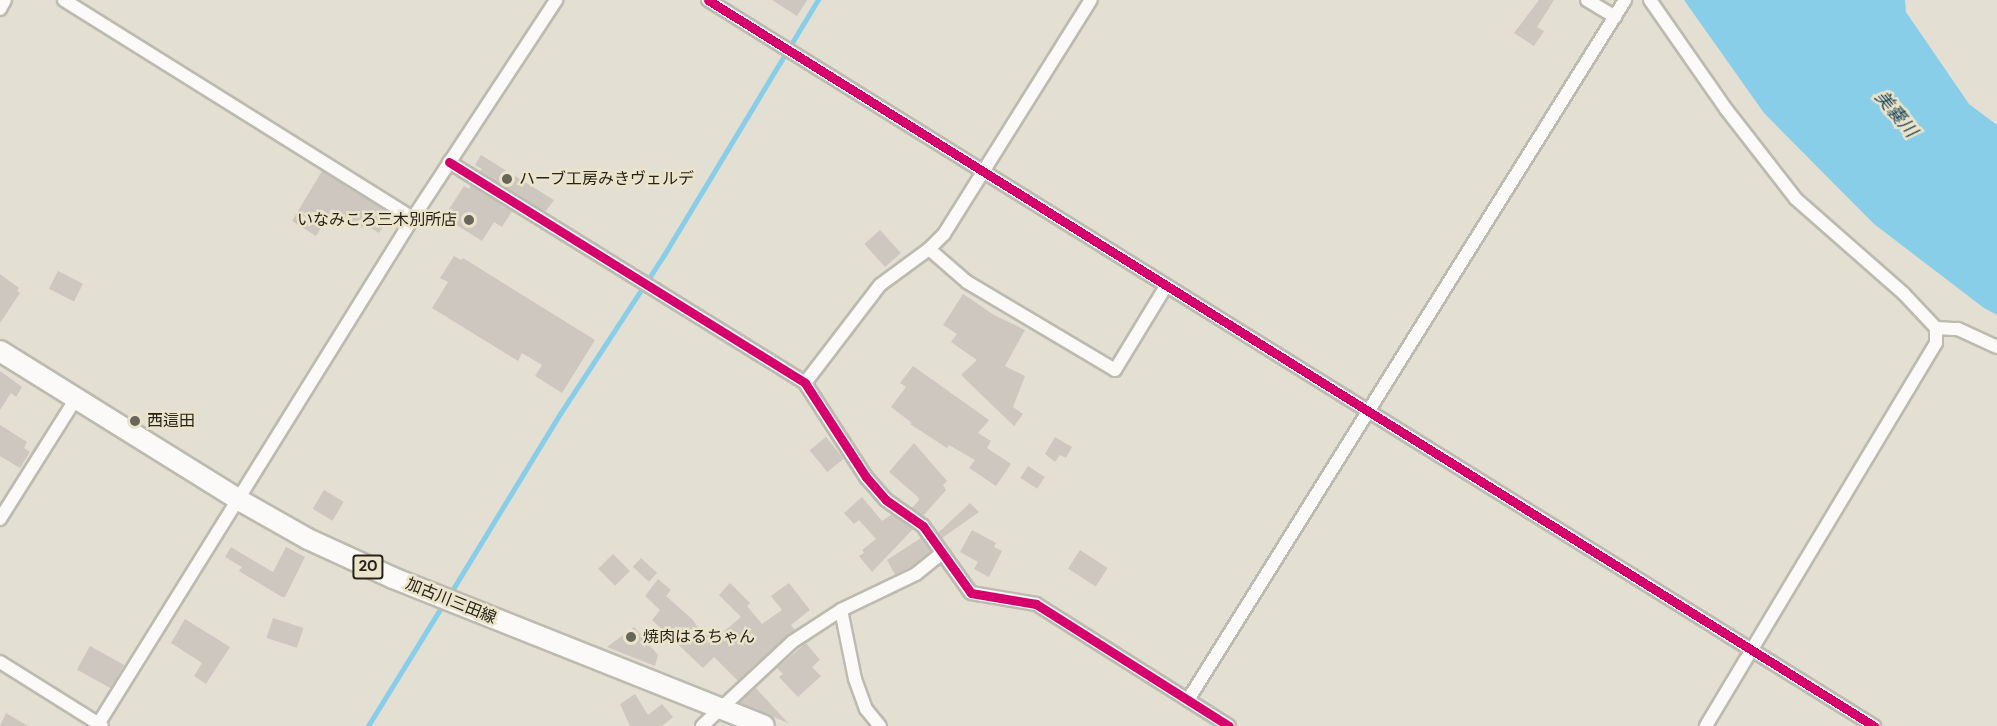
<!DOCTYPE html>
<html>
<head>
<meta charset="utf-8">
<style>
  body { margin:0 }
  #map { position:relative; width:1997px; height:726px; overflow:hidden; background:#e3dfd2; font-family:"DM Sans","Noto Sans JP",sans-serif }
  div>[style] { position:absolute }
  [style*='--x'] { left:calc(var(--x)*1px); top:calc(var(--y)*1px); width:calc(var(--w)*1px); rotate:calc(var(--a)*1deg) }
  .water>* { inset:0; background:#89cee9 }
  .stream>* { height:4.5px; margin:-2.25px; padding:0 2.25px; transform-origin:2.25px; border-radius:2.25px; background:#89cee9 }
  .building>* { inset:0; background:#cdc7c0; transform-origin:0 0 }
  .roads { filter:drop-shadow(2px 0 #bdbaaf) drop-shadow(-2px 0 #bdbaaf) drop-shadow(0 2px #bdbaaf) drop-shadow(0 -2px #bdbaaf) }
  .street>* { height:12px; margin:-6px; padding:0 6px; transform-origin:6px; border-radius:6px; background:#fbfaf8 }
  .primary>* { height:20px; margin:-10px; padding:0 10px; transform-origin:10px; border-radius:10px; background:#fbfaf8 }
  .cycleway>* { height:9px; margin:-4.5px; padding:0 4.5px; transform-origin:4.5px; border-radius:4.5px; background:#d6006c }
  .dots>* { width:16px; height:16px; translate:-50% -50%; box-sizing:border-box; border:3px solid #ebe3ca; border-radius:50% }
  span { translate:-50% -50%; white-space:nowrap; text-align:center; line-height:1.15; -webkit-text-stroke:5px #ebe3ca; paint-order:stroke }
  .shield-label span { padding:2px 4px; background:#ebe3ca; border:2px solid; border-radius:4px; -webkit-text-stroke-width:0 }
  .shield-label { font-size:15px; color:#26231a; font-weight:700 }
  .poi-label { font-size:16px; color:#26231a }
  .left { translate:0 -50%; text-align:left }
  .right { translate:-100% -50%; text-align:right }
  .street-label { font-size:16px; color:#26231a }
  .water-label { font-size:18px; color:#1c4659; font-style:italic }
</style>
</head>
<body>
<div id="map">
  <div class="water">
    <div style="clip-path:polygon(1684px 0,1905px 0,1906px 12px,1969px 104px,1997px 125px,1997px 315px,1984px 308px,1874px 224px,1764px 113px)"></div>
  </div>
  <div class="stream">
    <div style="--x:450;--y:594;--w:211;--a:-58.6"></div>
    <div style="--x:560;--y:414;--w:190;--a:-56.8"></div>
    <div style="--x:664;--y:255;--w:298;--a:-58.9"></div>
    <div style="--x:368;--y:726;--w:145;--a:-58.3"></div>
  </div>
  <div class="building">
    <div style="clip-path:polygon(772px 0,807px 0,797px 16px)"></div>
    <div style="clip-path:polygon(1539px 0,1554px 0,1537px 27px,1544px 31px,1534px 46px,1514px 33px)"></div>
    <div style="clip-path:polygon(481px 155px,554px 200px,545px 212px,480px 171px,482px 169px,475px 165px)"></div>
    <div style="clip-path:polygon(322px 171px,391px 214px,379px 233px,364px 224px,362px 228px,332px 209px,316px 236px,292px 221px)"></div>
    <div style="clip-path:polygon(471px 185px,512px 211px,502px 227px,494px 222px,482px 241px,444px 217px,464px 186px,469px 189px)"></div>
    <div style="left:880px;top:230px;width:31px;height:21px;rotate:48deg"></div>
    <div style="clip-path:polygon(454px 256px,461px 260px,463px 258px,595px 340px,562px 393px,535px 376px,542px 365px,522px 353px,518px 361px,432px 308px,448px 282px,440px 278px)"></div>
    <div style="left:58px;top:271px;width:28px;height:20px;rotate:27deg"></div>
    <div style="clip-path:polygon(0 274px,19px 288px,17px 291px,20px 293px,0 323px)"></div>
    <div style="clip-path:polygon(963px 294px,994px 315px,1025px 330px,1005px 366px,1025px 376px,1013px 407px,1023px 414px,1014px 426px,961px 375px,977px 360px,951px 342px,957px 334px,943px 325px)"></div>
    <div style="clip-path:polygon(913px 366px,989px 420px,978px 433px,991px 441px,987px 448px,1011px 464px,996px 486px,969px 468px,975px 460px,949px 445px,947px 448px,910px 424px,912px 423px,891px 407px,906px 387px,900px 383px)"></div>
    <div style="clip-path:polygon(0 371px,22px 387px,16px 397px,11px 393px,0 410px)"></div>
    <div style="clip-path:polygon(0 425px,27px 442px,24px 448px,30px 452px,20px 468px,0 456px)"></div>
    <div style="left:826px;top:437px;width:28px;height:21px;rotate:51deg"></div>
    <div style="clip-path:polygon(1055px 437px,1072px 447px,1066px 458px,1060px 455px,1055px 462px,1045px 454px)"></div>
    <div style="clip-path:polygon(914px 443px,947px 481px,943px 485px,946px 490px,923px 516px,912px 508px,919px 500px,918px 497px,889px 472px)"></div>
    <div style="left:1028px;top:466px;width:20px;height:14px;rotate:33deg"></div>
    <div style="left:324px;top:490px;width:23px;height:22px;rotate:31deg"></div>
    <div style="clip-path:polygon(862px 497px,882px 521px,892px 514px,913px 529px,872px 572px,859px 556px,864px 553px,862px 550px,876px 539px,859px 520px,854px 524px,844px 513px)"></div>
    <div style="clip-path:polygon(970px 503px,979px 512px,942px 538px,938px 533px)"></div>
    <div style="clip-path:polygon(972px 530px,996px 543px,994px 547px,1002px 551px,989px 577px,974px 569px,978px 562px,960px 552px)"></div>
    <div style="clip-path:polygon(921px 538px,931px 551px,914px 565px,895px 575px,887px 560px)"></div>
    <div style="clip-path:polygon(231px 547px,273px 572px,286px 547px,305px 557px,285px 597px,282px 597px,239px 571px,242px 567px,225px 557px)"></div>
    <div style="left:1080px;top:550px;width:33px;height:22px;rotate:33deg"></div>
    <div style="left:613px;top:554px;width:24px;height:21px;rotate:45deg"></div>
    <div style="left:641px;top:558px;width:22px;height:12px;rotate:43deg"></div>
    <div style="clip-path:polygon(658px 579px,671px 590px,666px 596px,692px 619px,704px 636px,715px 626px,722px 633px,741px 617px,719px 595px,730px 583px,750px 603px,747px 606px,762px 624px,782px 610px,771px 596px,789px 583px,810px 610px,791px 625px,795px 630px,738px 681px,714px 657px,703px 668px,652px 620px,660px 610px,645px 596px)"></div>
    <div style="left:273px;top:618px;width:32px;height:21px;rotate:18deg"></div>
    <div style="clip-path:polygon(185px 619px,230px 647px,206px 684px,194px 676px,202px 663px,171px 643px)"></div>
    <div style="clip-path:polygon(634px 627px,658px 655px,655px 666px,607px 647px)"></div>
    <div style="clip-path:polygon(806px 643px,820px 660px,812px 667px,821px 676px,798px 697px,779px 677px,783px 674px,777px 668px)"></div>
    <div style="left:90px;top:646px;width:39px;height:27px;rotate:29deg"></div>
    <div style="clip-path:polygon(755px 687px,765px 698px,788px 723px,739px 703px)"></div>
    <div style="clip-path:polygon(635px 694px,648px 715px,662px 704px,673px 717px,662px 726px,630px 726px,620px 704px)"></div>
    <div style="clip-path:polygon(6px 713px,28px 726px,0 726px)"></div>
  </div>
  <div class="roads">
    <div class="street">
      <div style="--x:64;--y:0;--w:411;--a:32"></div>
      <div style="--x:708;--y:0;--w:1374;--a:31.91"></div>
      <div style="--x:1587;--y:0;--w:33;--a:31"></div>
      <div style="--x:1650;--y:0;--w:133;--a:55.1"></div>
      <div style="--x:1726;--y:109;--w:114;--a:52.1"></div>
      <div style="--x:1796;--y:199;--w:144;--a:41.3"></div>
      <div style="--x:1904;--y:294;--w:47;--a:46.7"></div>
      <div style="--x:1936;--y:328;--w:15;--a:90"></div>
      <div style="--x:1936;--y:343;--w:447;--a:121"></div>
      <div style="--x:0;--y:9;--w:10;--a:-61"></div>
      <div style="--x:449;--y:162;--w:419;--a:31.8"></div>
      <div style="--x:805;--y:383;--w:112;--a:57"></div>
      <div style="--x:866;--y:477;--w:30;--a:49"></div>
      <div style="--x:886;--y:500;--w:45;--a:35.1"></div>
      <div style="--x:923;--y:526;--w:82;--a:54.4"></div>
      <div style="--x:971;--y:593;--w:66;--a:9.6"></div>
      <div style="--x:1036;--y:604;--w:228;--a:32.3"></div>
      <div style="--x:929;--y:249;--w:50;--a:41"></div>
      <div style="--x:967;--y:282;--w:172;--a:30.7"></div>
      <div style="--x:1115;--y:370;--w:98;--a:-58.7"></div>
      <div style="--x:1936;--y:328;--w:22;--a:3"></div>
      <div style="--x:1958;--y:329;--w:43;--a:24.8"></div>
      <div style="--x:805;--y:383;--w:123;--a:-52.6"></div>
      <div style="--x:880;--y:285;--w:61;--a:-36.3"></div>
      <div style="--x:929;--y:249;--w:21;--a:-45"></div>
      <div style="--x:944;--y:234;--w:276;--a:-57.9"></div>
      <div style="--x:0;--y:519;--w:141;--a:-57.8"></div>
      <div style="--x:841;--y:610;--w:70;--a:78.5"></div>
      <div style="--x:855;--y:679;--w:32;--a:70"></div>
      <div style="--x:866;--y:709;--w:22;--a:51"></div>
      <div style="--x:0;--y:662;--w:120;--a:32.1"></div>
      <div style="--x:1188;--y:700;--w:825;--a:-58.02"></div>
      <div style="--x:97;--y:726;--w:598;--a:-58.12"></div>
      <div style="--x:413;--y:218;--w:261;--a:-56.7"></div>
      <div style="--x:702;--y:726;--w:123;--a:-43"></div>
      <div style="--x:792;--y:642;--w:59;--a:-33.1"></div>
      <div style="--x:841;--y:610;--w:83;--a:-25.6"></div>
      <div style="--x:916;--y:574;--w:32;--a:-39"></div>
    </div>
    <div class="primary">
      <div style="--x:0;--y:351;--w:282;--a:31.9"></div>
      <div style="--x:239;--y:500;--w:79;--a:29.5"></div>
      <div style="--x:308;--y:539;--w:94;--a:24.6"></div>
      <div style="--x:393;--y:578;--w:399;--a:21.7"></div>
    </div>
  </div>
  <div class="cycleway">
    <div style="--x:708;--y:0;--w:1374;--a:31.91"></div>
    <div style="--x:449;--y:162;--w:419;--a:31.8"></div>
    <div style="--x:805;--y:383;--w:112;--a:57"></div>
    <div style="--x:866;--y:477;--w:30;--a:49"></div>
    <div style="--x:886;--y:500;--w:45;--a:35.1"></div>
    <div style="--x:923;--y:526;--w:82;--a:54.4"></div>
    <div style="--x:971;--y:593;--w:66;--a:9.6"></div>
    <div style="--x:1036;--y:604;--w:228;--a:32.3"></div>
  </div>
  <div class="dots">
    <div style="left:507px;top:179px;background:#68655a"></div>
    <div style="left:469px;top:220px;background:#68655a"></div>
    <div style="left:135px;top:421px;background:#68655a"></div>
    <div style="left:631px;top:637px;background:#68655a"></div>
  </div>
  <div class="shield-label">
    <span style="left:368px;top:567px">20</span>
  </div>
  <div class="poi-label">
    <span class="left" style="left:519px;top:179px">ハーブ工房みきヴェルデ</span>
    <span class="right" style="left:457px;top:220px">いなみころ三木別所店</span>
    <span class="left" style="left:147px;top:421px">西這田</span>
    <span class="left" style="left:643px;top:637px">焼肉はるちゃん</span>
  </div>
  <div class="street-label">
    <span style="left:451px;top:601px;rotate:22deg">加古川三田線</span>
  </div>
  <div class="water-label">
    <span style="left:1896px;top:114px;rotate:50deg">美嚢川</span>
  </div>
</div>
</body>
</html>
